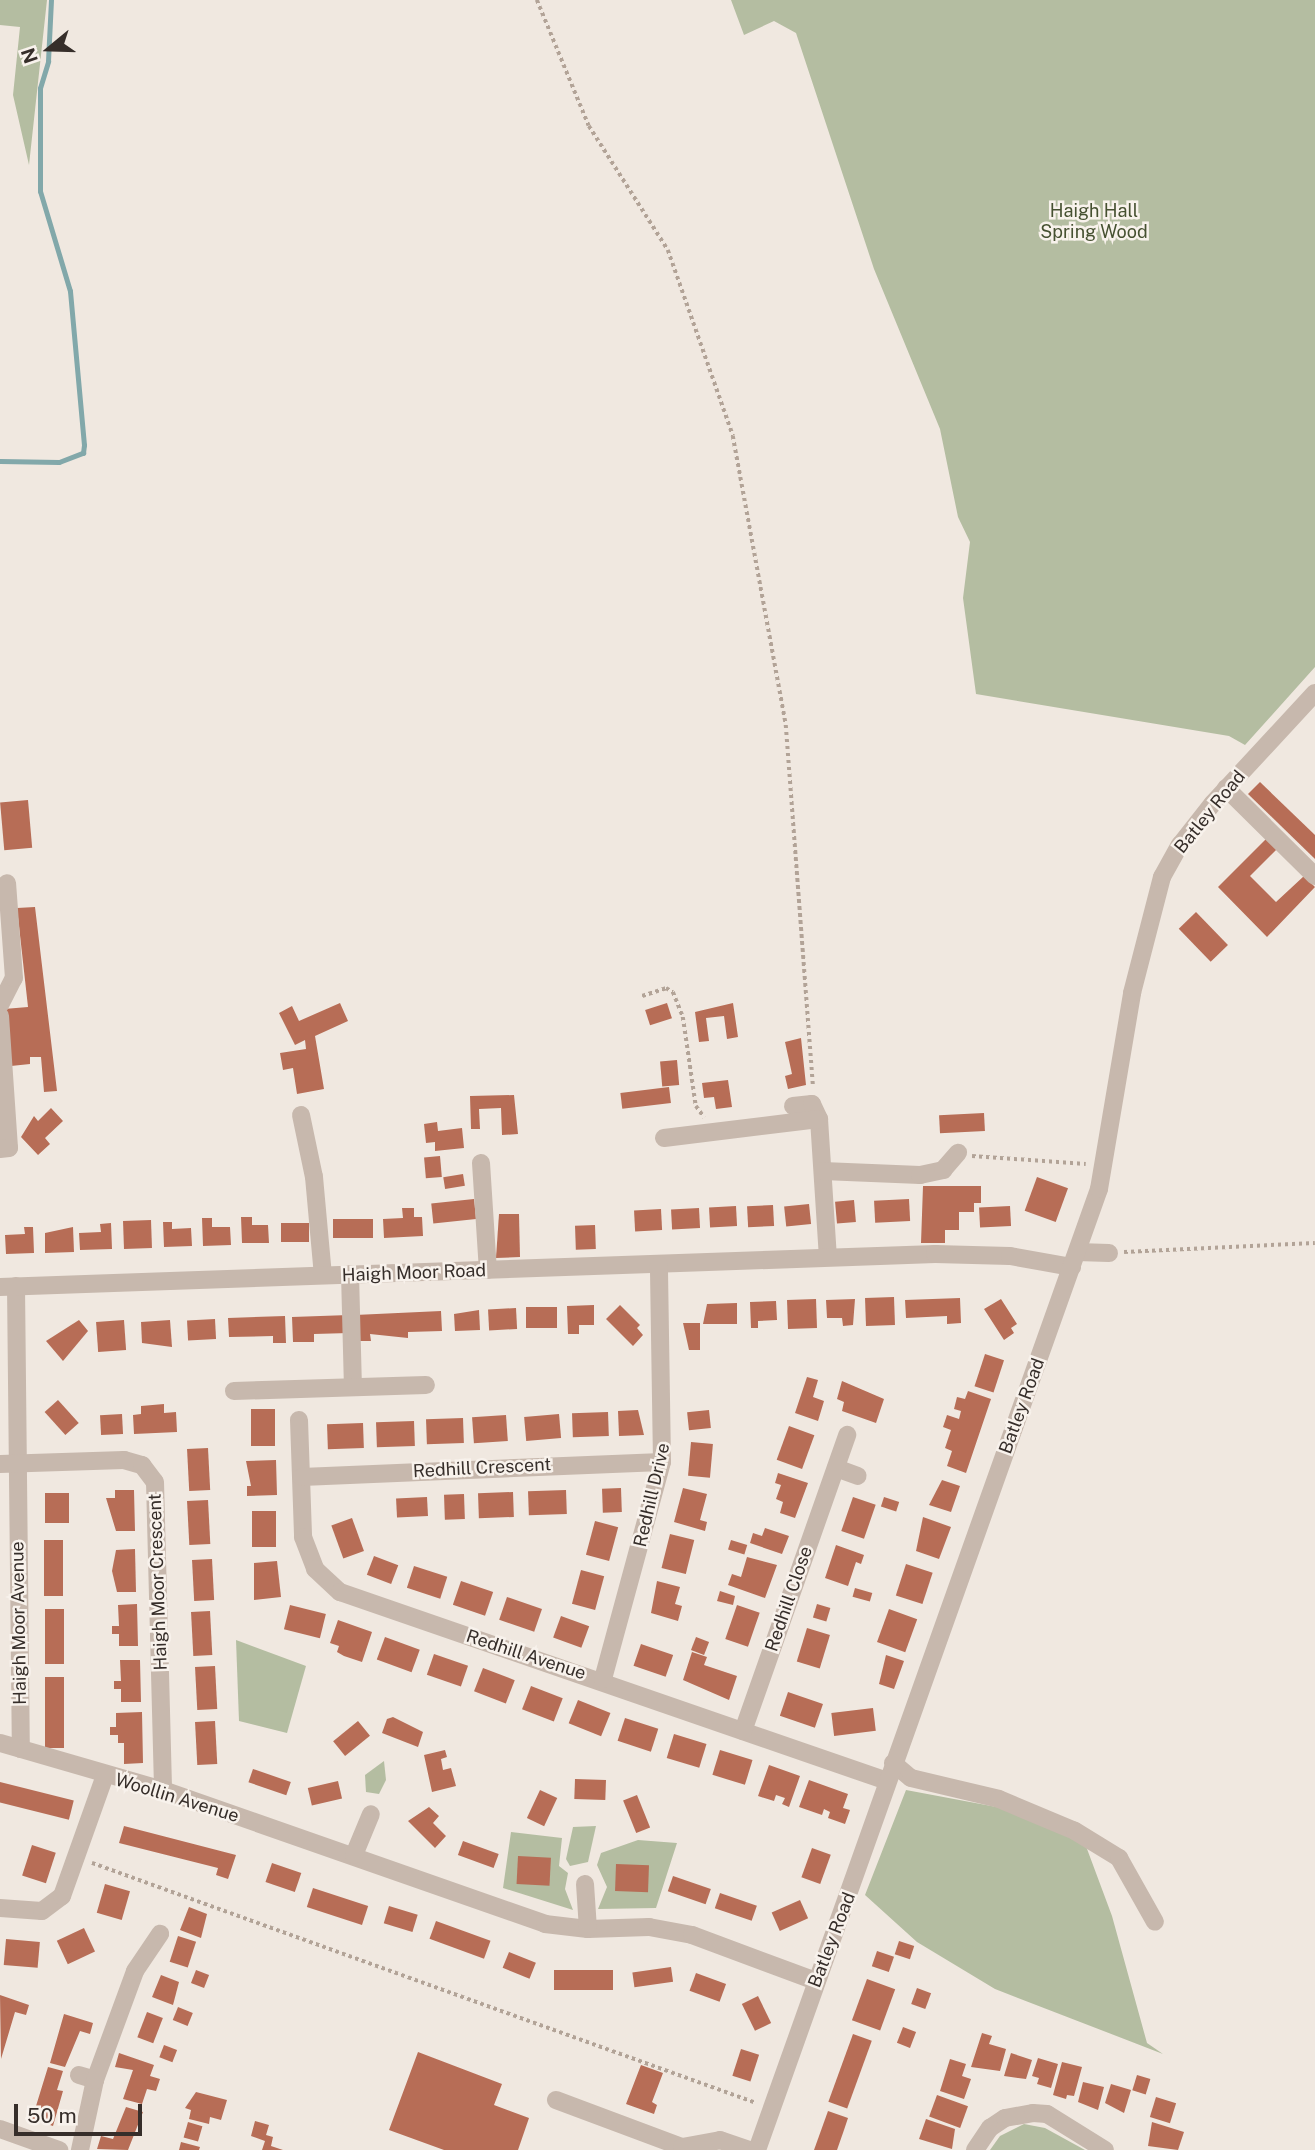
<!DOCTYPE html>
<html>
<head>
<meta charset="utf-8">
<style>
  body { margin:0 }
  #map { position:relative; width:1315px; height:2150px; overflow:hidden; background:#f0e8e0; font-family:"Public Sans",sans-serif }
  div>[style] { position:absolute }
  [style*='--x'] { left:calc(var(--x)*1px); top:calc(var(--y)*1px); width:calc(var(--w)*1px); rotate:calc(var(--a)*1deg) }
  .green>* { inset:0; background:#b4bda1 }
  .stream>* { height:5px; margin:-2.5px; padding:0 2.5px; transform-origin:2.5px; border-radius:2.5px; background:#82a8aa }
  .building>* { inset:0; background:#b76d56; transform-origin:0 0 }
  .path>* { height:3.5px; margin-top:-1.75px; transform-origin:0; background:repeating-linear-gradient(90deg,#b2a397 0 3.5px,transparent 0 7px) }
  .minor>* { height:18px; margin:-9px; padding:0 9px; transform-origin:9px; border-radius:9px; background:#c7b8ad }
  span { translate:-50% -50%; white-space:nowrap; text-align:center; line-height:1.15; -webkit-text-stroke:5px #f8f2ec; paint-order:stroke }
  .park-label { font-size:18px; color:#465131 }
  .street-label { font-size:18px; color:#362e2a }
  .north { position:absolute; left:14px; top:14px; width:70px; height:70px; -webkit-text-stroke:5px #f8f2ec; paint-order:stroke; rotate:251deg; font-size:19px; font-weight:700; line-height:28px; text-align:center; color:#362e2a }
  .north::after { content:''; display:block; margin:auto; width:24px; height:32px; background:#362e2a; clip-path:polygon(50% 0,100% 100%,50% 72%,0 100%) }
  .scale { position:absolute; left:14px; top:2104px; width:128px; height:32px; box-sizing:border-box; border:4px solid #362e2a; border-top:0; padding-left:9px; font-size:21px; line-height:24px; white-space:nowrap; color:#362e2a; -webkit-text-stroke:5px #f8f2ec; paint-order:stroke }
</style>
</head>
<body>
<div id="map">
  <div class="green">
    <div style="clip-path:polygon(0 0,47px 0,29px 165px,13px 95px,20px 27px,0 25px)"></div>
    <div style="clip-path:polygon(731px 0,1315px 0,1315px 667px,1245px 745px,1229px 736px,976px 694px,963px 598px,970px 542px,958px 517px,940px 429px,874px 269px,796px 33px,774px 21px,744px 35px)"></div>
    <div style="clip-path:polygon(236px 1640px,306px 1666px,287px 1733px,239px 1721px)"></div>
    <div style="clip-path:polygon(384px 1761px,386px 1780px,379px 1794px,366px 1792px,365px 1775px)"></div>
    <div style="clip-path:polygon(906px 1790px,1077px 1822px,1112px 1916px,1147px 2043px,1163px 2054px,995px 1989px,917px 1942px,865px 1895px)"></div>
    <div style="clip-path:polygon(596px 1826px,588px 1862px,570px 1866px,566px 1859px,573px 1827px)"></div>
    <div style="clip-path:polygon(511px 1832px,562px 1838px,559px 1866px,568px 1873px,565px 1889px,573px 1910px,503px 1888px)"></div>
    <div style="clip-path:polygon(638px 1840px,677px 1843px,656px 1908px,598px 1909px,607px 1887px,597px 1865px,601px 1853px)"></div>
    <div style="clip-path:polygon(1024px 2124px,1045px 2128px,1085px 2150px,990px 2150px,1000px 2136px)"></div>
  </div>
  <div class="stream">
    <div style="--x:0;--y:461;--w:59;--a:1"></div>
    <div style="--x:59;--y:462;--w:26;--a:-21"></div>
    <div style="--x:83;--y:453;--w:8;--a:-83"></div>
    <div style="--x:84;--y:445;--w:155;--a:-95.2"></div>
    <div style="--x:70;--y:291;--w:104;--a:-106.7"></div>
    <div style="--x:40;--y:191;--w:103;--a:-90"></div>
    <div style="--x:40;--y:88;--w:28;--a:-73"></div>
    <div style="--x:48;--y:61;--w:61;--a:-87.2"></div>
  </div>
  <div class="building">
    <div style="clip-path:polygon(1260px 782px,1315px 835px,1315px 859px,1248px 794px)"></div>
    <div style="left:28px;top:800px;width:48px;height:28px;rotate:85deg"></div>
    <div style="clip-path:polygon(1267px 838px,1277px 849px,1250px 876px,1276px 902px,1304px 876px,1315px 887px,1267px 937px,1218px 887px)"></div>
    <div style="clip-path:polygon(35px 907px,57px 1091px,44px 1092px,41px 1057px,30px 1057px,30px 1064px,11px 1066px,4px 1009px,28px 1007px,17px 908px)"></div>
    <div style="left:1196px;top:912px;width:46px;height:24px;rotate:46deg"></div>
    <div style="clip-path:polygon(340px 1003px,348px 1021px,315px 1036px,324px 1089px,297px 1094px,293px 1068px,283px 1070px,280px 1053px,306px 1049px,305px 1040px,295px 1045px,279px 1013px,292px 1006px,299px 1021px)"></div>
    <div style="left:667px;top:1003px;width:16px;height:23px;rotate:72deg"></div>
    <div style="clip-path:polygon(733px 1003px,738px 1037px,727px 1039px,724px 1016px,706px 1018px,709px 1041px,699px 1042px,695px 1012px)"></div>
    <div style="clip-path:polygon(801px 1038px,806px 1085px,788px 1089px,785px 1076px,792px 1074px,785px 1042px)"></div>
    <div style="left:677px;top:1060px;width:25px;height:17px;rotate:85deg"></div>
    <div style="clip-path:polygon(728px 1080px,732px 1107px,716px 1109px,714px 1097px,704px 1098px,702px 1083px)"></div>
    <div style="left:669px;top:1087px;width:16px;height:49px;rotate:83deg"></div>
    <div style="clip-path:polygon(514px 1095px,518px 1134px,502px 1135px,501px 1108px,479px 1109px,480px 1129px,471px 1129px,470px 1096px)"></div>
    <div style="clip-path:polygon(51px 1108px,63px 1121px,45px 1138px,50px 1144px,38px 1155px,21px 1137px,34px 1116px,38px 1121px)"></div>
    <div style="left:984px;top:1113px;width:18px;height:45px;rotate:87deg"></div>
    <div style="clip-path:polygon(437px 1122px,438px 1131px,462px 1128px,464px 1148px,435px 1151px,435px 1142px,426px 1143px,424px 1124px)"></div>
    <div style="left:440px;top:1156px;width:21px;height:16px;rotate:85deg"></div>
    <div style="left:463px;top:1174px;width:12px;height:20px;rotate:81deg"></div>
    <div style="left:1037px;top:1177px;width:33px;height:36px;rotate:20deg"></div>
    <div style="clip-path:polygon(923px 1186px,981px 1186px,981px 1203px,974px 1203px,974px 1212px,959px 1212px,959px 1230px,945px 1230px,945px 1243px,921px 1243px)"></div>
    <div style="left:474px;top:1199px;width:20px;height:43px;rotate:84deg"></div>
    <div style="left:909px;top:1199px;width:22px;height:35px;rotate:87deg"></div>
    <div style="left:854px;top:1200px;width:22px;height:19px;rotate:85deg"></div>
    <div style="left:809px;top:1204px;width:20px;height:25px;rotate:84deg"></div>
    <div style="left:773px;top:1205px;width:21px;height:26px;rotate:87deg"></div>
    <div style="left:736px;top:1206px;width:20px;height:27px;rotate:87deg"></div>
    <div style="left:1010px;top:1206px;width:20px;height:31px;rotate:87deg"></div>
    <div style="clip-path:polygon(402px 1208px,414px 1208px,414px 1217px,422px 1217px,423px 1236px,384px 1238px,383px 1219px,403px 1218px)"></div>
    <div style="left:699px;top:1208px;width:20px;height:28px;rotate:87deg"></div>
    <div style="left:661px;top:1209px;width:21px;height:27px;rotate:87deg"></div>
    <div style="clip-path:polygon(499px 1214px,519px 1214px,520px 1257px,496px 1258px)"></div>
    <div style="clip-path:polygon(241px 1217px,252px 1217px,252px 1225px,268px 1225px,269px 1243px,242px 1243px)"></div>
    <div style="clip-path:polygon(202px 1218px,212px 1218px,212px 1227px,230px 1227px,231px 1245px,203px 1246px)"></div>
    <div style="left:373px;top:1219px;width:19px;height:40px;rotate:90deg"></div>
    <div style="left:151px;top:1220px;width:28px;height:28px;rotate:88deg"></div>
    <div style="clip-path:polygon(163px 1222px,172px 1222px,172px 1229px,191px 1228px,192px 1246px,164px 1247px)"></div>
    <div style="clip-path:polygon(111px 1223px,112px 1249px,80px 1250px,79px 1233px,101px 1232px,100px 1224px)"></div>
    <div style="left:309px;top:1223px;width:19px;height:28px;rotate:90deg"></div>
    <div style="left:595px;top:1225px;width:24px;height:20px;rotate:88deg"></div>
    <div style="clip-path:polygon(24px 1227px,33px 1227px,34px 1253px,6px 1254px,5px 1235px,25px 1234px)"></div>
    <div style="clip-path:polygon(73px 1227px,74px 1252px,45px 1253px,45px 1233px)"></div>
    <div style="left:894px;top:1297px;width:28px;height:29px;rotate:88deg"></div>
    <div style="clip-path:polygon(960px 1298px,961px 1323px,947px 1324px,947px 1316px,906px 1318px,905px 1300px)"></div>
    <div style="left:816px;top:1299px;width:29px;height:29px;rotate:88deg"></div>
    <div style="clip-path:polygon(855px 1299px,853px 1325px,843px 1326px,842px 1318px,827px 1318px,826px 1300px)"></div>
    <div style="clip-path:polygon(1001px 1299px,1017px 1324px,1011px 1328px,1014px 1333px,1004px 1340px,984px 1309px)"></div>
    <div style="clip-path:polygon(776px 1301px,777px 1320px,758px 1321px,758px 1328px,751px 1328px,750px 1302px)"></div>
    <div style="clip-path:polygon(737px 1303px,737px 1324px,703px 1324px,707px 1304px)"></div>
    <div style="clip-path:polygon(594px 1305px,594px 1325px,579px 1325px,579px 1334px,568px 1334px,567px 1306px)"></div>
    <div style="clip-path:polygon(620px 1305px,640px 1325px,637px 1328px,643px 1335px,633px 1346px,606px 1319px)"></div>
    <div style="left:557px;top:1307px;width:21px;height:31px;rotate:90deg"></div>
    <div style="left:516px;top:1308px;width:21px;height:28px;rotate:87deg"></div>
    <div style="clip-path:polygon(479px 1310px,480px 1330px,455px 1331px,454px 1314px)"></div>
    <div style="clip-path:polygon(441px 1311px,442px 1331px,408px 1332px,408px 1338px,370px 1334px,371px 1341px,356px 1341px,355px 1315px)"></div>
    <div style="clip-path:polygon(349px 1315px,349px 1333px,314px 1334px,314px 1342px,293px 1342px,292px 1317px)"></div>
    <div style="clip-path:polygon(285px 1316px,286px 1343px,273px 1343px,273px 1336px,229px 1337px,228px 1318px)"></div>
    <div style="left:215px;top:1319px;width:20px;height:28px;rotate:87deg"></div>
    <div style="clip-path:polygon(79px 1320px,88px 1331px,63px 1361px,46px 1341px)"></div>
    <div style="left:124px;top:1320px;width:30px;height:28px;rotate:86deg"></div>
    <div style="clip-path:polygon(170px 1320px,172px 1347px,142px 1343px,141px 1322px)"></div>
    <div style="clip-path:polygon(683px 1323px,700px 1323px,700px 1350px,689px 1350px)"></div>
    <div style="left:985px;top:1354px;width:20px;height:34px;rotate:18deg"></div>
    <div style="clip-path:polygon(807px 1377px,818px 1380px,813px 1397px,824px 1401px,818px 1421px,795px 1413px)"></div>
    <div style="clip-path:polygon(842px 1381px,884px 1399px,876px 1423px,842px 1411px,844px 1402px,837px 1399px)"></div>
    <div style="clip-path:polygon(968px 1391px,991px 1399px,966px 1473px,947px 1466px,952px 1451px,945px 1448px,951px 1430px,943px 1427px,947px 1415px,959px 1419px,961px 1411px,954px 1409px,957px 1397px,965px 1399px)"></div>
    <div style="left:58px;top:1400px;width:31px;height:18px;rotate:48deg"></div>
    <div style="clip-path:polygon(164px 1404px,164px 1413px,176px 1412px,177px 1432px,134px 1434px,133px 1415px,141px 1414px,141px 1406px)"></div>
    <div style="left:251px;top:1409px;width:24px;height:37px"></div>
    <div style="clip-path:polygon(638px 1410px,644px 1435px,619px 1436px,618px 1411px)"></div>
    <div style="left:709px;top:1410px;width:18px;height:22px;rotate:84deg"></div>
    <div style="left:608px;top:1412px;width:24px;height:36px;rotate:88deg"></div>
    <div style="left:122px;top:1414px;width:20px;height:22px;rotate:87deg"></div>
    <div style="left:559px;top:1414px;width:24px;height:35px;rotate:85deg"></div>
    <div style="left:506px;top:1415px;width:26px;height:34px;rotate:86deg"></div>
    <div style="left:463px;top:1418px;width:25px;height:37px;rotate:88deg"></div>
    <div style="left:414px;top:1421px;width:25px;height:38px;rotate:88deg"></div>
    <div style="left:363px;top:1423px;width:25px;height:36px;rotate:88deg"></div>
    <div style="left:789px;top:1426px;width:27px;height:36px;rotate:20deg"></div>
    <div style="left:691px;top:1442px;width:22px;height:34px;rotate:5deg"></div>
    <div style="left:208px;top:1448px;width:42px;height:21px;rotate:87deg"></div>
    <div style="clip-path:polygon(276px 1460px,277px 1495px,247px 1496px,247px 1486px,251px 1486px,246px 1461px)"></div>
    <div style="clip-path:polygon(778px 1473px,808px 1483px,795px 1518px,780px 1513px,783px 1502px,776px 1499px,781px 1485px,775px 1483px)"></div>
    <div style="clip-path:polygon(942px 1480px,960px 1486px,951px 1512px,929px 1505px)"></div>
    <div style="left:621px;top:1488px;width:24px;height:19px;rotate:88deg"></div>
    <div style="clip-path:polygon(683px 1488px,707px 1494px,700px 1520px,707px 1522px,705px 1531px,674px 1522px)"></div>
    <div style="clip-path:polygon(115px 1490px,134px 1490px,135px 1531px,116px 1531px,106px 1498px,115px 1498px)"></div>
    <div style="left:566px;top:1490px;width:24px;height:38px;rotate:88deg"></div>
    <div style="left:513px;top:1492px;width:25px;height:35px;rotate:88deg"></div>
    <div style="left:45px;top:1493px;width:24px;height:30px"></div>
    <div style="left:464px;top:1494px;width:25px;height:20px;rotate:88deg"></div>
    <div style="left:427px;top:1497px;width:19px;height:31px;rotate:87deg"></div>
    <div style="left:853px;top:1497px;width:24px;height:36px;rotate:19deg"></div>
    <div style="left:884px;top:1497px;width:16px;height:10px;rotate:18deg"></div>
    <div style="left:208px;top:1500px;width:44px;height:21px;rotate:87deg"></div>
    <div style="left:252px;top:1511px;width:24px;height:36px"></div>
    <div style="clip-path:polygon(923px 1517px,951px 1527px,939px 1559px,916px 1551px)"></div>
    <div style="left:352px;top:1518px;width:35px;height:22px;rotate:70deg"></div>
    <div style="left:595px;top:1521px;width:24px;height:35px;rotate:15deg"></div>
    <div style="clip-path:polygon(765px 1528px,789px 1536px,782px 1554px,750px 1543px,753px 1533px,762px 1536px)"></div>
    <div style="left:670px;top:1534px;width:25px;height:35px;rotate:14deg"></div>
    <div style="left:44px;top:1540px;width:19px;height:56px"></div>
    <div style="left:731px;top:1540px;width:17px;height:10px;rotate:17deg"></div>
    <div style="clip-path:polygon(836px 1545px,864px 1555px,861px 1564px,856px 1562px,848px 1586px,825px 1578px)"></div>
    <div style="clip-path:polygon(135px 1549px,136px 1592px,117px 1592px,112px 1571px,116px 1550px)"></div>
    <div style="left:374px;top:1556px;width:26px;height:20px;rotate:21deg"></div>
    <div style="clip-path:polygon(747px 1557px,777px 1565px,765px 1598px,728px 1585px,732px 1574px,741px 1577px)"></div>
    <div style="left:212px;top:1559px;width:41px;height:20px;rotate:87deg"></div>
    <div style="clip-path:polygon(277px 1561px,281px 1597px,254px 1600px,254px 1563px)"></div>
    <div style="left:906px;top:1564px;width:28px;height:33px;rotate:18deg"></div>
    <div style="left:414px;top:1566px;width:35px;height:23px;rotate:18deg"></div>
    <div style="left:581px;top:1570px;width:24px;height:35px;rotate:15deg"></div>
    <div style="left:461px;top:1581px;width:34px;height:25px;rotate:19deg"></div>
    <div style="clip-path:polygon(657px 1581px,680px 1587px,675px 1604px,682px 1606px,678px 1621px,651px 1613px)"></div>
    <div style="left:855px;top:1588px;width:18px;height:9px;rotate:16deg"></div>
    <div style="clip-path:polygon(720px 1591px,735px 1596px,733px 1605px,717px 1601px)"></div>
    <div style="left:507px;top:1597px;width:37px;height:24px;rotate:19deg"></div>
    <div style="clip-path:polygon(137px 1604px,138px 1646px,119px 1646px,119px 1634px,112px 1634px,112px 1626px,119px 1626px,118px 1605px)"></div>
    <div style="left:817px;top:1604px;width:14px;height:14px;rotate:17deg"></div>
    <div style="left:290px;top:1605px;width:37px;height:25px;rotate:14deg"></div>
    <div style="left:737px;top:1605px;width:24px;height:36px;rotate:19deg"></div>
    <div style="left:45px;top:1609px;width:19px;height:55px"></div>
    <div style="left:889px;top:1609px;width:30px;height:35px;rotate:20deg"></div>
    <div style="left:210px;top:1611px;width:44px;height:19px;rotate:87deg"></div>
    <div style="left:561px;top:1616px;width:30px;height:23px;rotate:20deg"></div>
    <div style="clip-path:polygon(338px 1620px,372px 1632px,362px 1662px,344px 1656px,337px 1652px,339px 1646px,330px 1643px)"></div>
    <div style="left:807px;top:1628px;width:24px;height:35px;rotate:17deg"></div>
    <div style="left:385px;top:1637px;width:37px;height:24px;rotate:20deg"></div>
    <div style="left:696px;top:1637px;width:14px;height:14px;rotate:21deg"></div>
    <div style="left:641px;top:1644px;width:34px;height:23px;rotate:19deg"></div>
    <div style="clip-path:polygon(692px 1652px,707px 1657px,704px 1665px,737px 1676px,729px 1700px,683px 1680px)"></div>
    <div style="left:434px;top:1654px;width:36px;height:22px;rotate:19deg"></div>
    <div style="clip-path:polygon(886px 1655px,904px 1661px,894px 1689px,879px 1684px)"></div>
    <div style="clip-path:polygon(120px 1660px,140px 1660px,141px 1702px,121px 1702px,121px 1689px,114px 1689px,114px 1681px,121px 1681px)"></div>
    <div style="left:215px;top:1666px;width:43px;height:20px;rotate:87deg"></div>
    <div style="left:483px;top:1668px;width:34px;height:25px;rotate:21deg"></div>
    <div style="left:45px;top:1677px;width:19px;height:71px"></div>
    <div style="left:531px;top:1686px;width:34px;height:25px;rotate:21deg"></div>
    <div style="left:788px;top:1692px;width:37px;height:25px;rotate:19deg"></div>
    <div style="left:578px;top:1700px;width:35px;height:25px;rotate:22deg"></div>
    <div style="left:873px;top:1708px;width:23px;height:42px;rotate:83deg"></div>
    <div style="clip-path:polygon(142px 1712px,143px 1763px,124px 1764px,124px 1743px,118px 1743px,118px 1735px,110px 1735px,110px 1727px,116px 1727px,116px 1713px)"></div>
    <div style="clip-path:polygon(393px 1717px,423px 1732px,418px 1747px,382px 1733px,387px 1719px)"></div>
    <div style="left:625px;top:1718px;width:35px;height:24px;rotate:18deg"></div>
    <div style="left:215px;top:1721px;width:43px;height:20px;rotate:87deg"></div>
    <div style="left:358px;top:1721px;width:19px;height:32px;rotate:51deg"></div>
    <div style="left:674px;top:1734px;width:34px;height:25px;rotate:17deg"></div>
    <div style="clip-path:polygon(445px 1750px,447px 1757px,441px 1759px,443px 1770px,451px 1768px,456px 1786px,432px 1792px,424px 1755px)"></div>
    <div style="left:720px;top:1750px;width:34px;height:26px;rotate:17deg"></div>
    <div style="clip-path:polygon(769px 1765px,800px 1776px,789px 1807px,782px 1804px,785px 1798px,776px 1795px,774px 1801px,758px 1796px)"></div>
    <div style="left:253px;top:1769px;width:40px;height:14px;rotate:19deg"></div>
    <div style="left:575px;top:1779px;width:31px;height:20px;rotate:2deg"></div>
    <div style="clip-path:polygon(809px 1780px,848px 1794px,843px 1808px,850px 1810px,845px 1824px,828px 1818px,830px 1812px,824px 1809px,822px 1815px,799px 1807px)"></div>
    <div style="left:338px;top:1781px;width:18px;height:31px;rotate:77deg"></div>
    <div style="left:0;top:1782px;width:76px;height:20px;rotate:14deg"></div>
    <div style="left:540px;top:1790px;width:19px;height:31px;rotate:25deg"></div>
    <div style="left:637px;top:1795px;width:35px;height:15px;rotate:68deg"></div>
    <div style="clip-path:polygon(429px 1807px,439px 1816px,433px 1823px,446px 1836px,435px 1848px,408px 1821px)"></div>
    <div style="clip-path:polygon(124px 1826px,236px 1855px,228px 1879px,216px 1875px,218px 1868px,119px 1843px)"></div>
    <div style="left:463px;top:1841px;width:38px;height:15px;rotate:20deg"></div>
    <div style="left:32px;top:1845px;width:25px;height:32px;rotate:18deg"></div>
    <div style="left:812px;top:1848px;width:20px;height:31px;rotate:20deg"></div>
    <div style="left:518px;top:1856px;width:33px;height:28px;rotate:3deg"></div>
    <div style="left:272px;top:1863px;width:31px;height:20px;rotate:19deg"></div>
    <div style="left:616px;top:1864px;width:33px;height:27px;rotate:2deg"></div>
    <div style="left:673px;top:1876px;width:40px;height:16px;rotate:19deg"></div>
    <div style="left:105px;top:1884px;width:26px;height:30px;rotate:16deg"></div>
    <div style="left:313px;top:1888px;width:58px;height:20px;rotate:18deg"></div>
    <div style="left:720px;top:1893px;width:39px;height:16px;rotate:19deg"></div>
    <div style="left:800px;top:1900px;width:20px;height:31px;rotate:66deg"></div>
    <div style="left:389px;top:1906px;width:30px;height:18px;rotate:17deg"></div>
    <div style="clip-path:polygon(189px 1907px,207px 1914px,201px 1938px,180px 1930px)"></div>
    <div style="left:436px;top:1921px;width:58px;height:19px;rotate:20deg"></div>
    <div style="left:84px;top:1928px;width:26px;height:30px;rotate:65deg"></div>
    <div style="left:178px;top:1936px;width:19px;height:27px;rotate:18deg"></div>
    <div style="left:6px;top:1939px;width:34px;height:26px;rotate:5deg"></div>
    <div style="left:899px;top:1941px;width:16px;height:14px;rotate:18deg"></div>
    <div style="left:877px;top:1951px;width:18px;height:16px;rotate:19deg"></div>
    <div style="left:509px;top:1952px;width:29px;height:17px;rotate:22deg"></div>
    <div style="left:671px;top:1967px;width:15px;height:39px;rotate:82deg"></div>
    <div style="left:196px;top:1970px;width:14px;height:14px;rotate:21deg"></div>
    <div style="left:554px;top:1970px;width:59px;height:20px"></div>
    <div style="left:696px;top:1973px;width:32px;height:19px;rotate:20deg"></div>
    <div style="clip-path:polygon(161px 1975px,179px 1982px,173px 2005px,152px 1997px)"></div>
    <div style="left:867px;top:1979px;width:30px;height:44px;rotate:20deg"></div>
    <div style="left:917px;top:1988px;width:15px;height:17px;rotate:20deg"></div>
    <div style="clip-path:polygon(0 1995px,29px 2005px,26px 2015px,15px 2012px,1px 2059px)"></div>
    <div style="left:758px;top:1996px;width:30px;height:18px;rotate:64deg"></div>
    <div style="left:178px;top:2007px;width:16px;height:14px;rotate:22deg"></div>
    <div style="left:147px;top:2012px;width:17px;height:27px;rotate:21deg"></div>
    <div style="clip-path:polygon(64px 2014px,93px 2023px,90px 2034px,80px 2031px,65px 2067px,50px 2063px)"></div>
    <div style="left:903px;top:2027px;width:14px;height:17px;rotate:21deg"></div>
    <div style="clip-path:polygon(982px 2033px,992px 2036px,989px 2044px,1006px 2049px,1000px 2071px,971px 2067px)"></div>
    <div style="left:853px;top:2034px;width:20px;height:72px;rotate:20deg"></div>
    <div style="left:164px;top:2045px;width:14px;height:13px;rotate:21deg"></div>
    <div style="left:741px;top:2049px;width:19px;height:28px;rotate:18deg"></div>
    <div style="clip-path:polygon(418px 2052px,502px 2084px,494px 2105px,529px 2118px,518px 2150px,444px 2150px,389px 2130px)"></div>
    <div style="clip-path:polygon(119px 2053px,154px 2065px,150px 2076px,160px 2079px,156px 2091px,147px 2089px,142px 2104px,123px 2099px,133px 2070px,115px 2067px)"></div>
    <div style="clip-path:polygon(1011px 2053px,1032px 2060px,1026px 2079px,1004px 2076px)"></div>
    <div style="clip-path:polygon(1038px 2058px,1058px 2064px,1051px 2088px,1037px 2084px,1039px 2078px,1032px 2076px)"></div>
    <div style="clip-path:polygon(950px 2059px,966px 2064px,962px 2076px,971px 2079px,964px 2099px,940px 2091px)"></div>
    <div style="clip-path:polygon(1062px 2062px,1082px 2067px,1074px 2096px,1067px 2095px,1066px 2099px,1053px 2095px)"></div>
    <div style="clip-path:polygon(641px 2065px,663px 2073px,652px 2102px,657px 2105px,654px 2114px,626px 2104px)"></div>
    <div style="clip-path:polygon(48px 2067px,63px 2071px,57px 2090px,63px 2091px,53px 2126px,32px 2119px)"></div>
    <div style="left:1137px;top:2075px;width:14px;height:16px;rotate:17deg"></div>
    <div style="clip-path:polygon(1083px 2082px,1104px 2087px,1098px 2110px,1078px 2102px)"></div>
    <div style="clip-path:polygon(1111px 2084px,1131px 2090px,1124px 2113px,1105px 2103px)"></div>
    <div style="clip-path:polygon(196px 2092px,227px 2100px,221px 2120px,210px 2117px,209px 2124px,189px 2119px,191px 2110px,185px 2108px)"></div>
    <div style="left:937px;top:2095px;width:33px;height:23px;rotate:20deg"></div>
    <div style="left:1156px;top:2097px;width:21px;height:21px;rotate:17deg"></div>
    <div style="clip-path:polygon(126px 2107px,143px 2112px,128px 2150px,97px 2149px,101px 2136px,113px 2139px)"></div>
    <div style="clip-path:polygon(828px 2111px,848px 2118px,844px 2130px,837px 2150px,814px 2150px)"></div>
    <div style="clip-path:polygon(926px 2119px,955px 2129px,952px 2149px,919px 2139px)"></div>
    <div style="clip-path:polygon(255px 2121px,269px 2125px,266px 2135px,273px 2137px,271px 2146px,283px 2150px,262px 2150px,265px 2141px,251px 2136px)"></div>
    <div style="left:188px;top:2122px;width:15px;height:16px;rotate:16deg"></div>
    <div style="clip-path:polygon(1152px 2122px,1184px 2132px,1178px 2150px,1148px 2146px)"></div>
    <div style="clip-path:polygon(181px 2142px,200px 2147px,199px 2150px,179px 2150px)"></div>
  </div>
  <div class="path">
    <div style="--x:537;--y:0;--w:136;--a:67.6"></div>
    <div style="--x:589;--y:126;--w:147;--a:57.5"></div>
    <div style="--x:668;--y:250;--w:197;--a:70.7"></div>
    <div style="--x:733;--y:436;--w:294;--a:79.6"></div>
    <div style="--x:786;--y:725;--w:364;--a:85.7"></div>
    <div style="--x:642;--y:996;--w:25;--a:-18"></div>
    <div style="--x:666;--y:988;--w:8;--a:30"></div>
    <div style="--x:673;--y:992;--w:27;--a:68"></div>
    <div style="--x:683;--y:1017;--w:90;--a:81.7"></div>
    <div style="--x:696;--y:1106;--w:14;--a:54"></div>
    <div style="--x:972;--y:1156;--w:114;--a:4"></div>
    <div style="--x:1124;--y:1252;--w:191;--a:-2.7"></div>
    <div style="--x:92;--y:1863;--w:706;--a:19.87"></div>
  </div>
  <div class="minor">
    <div style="--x:1226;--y:788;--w:125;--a:44.7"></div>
    <div style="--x:0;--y:1005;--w:30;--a:-63"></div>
    <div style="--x:14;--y:978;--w:95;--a:-94.2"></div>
    <div style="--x:0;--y:1016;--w:132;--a:86.1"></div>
    <div style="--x:9;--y:1148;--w:9;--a:174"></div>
    <div style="--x:793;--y:1106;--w:19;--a:-6"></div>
    <div style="--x:812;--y:1104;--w:17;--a:65"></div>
    <div style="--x:819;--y:1119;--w:138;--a:86.3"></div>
    <div style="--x:301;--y:1115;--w:63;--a:78.2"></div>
    <div style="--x:314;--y:1177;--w:98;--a:84.8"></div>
    <div style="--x:664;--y:1138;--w:156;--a:-7"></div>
    <div style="--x:481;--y:1163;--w:107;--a:86.3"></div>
    <div style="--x:823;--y:1171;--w:97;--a:2.4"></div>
    <div style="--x:920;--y:1175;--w:24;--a:-12"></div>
    <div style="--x:943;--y:1170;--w:23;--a:-49"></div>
    <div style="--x:1077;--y:1252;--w:32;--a:2"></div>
    <div style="--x:350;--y:1274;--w:113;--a:88.5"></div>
    <div style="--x:16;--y:1286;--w:463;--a:89.4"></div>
    <div style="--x:0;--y:1287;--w:936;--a:-2.02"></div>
    <div style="--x:935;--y:1254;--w:75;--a:1.5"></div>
    <div style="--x:1010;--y:1256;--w:63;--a:10.1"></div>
    <div style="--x:234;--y:1391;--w:192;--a:-1.8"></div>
    <div style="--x:299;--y:1420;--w:117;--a:88"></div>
    <div style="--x:303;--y:1537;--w:34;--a:69"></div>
    <div style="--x:315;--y:1569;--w:34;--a:43"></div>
    <div style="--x:340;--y:1592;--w:579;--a:19.06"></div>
    <div style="--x:0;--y:1464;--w:124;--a:-1.8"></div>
    <div style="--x:124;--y:1460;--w:19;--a:16"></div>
    <div style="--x:142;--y:1465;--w:21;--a:53"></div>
    <div style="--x:155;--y:1482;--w:308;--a:88.5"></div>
    <div style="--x:836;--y:1468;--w:23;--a:20"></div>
    <div style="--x:302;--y:1477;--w:360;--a:-2.4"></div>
    <div style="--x:603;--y:1679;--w:225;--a:-74.8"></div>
    <div style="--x:662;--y:1462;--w:197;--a:-90.9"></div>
    <div style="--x:743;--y:1731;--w:314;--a:-70.6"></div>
    <div style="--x:0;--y:1743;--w:170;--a:16.1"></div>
    <div style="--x:163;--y:1790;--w:405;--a:19.3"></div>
    <div style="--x:545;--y:1924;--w:43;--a:6.6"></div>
    <div style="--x:588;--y:1929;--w:61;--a:-1.9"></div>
    <div style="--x:649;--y:1927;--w:44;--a:10.5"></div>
    <div style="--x:692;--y:1935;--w:132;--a:20.4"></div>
    <div style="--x:893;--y:1763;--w:23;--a:40"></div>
    <div style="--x:911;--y:1778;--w:90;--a:13.4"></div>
    <div style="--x:999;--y:1799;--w:82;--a:22.8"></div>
    <div style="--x:1075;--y:1831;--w:52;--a:31.5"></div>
    <div style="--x:1119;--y:1858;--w:73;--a:60.6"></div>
    <div style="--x:354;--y:1855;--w:44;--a:-67.5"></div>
    <div style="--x:585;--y:1884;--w:45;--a:86.2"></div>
    <div style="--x:0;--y:1908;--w:42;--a:4.1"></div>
    <div style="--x:42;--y:1911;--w:25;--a:-37"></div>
    <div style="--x:62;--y:1896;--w:128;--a:-70.4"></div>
    <div style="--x:79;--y:2075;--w:17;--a:17"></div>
    <div style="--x:95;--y:2080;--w:72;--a:102.1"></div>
    <div style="--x:95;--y:2080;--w:116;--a:-69.8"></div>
    <div style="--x:135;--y:1971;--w:45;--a:-56"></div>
    <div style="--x:556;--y:2100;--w:134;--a:20.5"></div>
    <div style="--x:682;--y:2147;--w:39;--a:-10"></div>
    <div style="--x:720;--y:2140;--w:31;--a:19"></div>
    <div style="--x:0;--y:2129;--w:63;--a:19.6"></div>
    <div style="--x:757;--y:2150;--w:1020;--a:-70.41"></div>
    <div style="--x:1099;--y:1189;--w:199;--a:-80.4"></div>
    <div style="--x:1132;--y:993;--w:120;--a:-75.5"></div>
    <div style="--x:1162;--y:877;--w:37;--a:-61"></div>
    <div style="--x:1180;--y:845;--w:53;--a:-51.8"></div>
    <div style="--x:1213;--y:803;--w:150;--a:-47.2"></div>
    <div style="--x:975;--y:2150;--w:27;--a:-56"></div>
    <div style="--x:990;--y:2128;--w:18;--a:-34"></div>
    <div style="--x:1005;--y:2118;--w:28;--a:-10"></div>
    <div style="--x:1033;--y:2113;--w:14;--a:4"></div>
    <div style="--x:1047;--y:2114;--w:68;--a:31.8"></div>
  </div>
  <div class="park-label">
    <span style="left:1094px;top:222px">Haigh Hall<br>Spring Wood</span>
  </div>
  <div class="street-label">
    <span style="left:1210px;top:812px;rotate:-51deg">Batley Road</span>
    <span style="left:414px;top:1273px;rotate:-2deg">Haigh Moor Road</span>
    <span style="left:1022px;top:1406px;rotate:-70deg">Batley Road</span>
    <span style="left:482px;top:1468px;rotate:-3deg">Redhill Crescent</span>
    <span style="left:652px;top:1495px;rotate:-77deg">Redhill Drive</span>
    <span style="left:158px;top:1582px;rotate:-92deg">Haigh Moor Crescent</span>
    <span style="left:789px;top:1599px;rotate:-71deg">Redhill Close</span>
    <span style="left:19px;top:1623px;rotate:-91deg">Haigh Moor Avenue</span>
    <span style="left:526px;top:1655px;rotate:18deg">Redhill Avenue</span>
    <span style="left:177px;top:1798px;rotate:17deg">Woollin Avenue</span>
    <span style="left:832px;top:1940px;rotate:-69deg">Batley Road</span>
  </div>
  <div class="north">N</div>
  <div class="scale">50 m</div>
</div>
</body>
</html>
